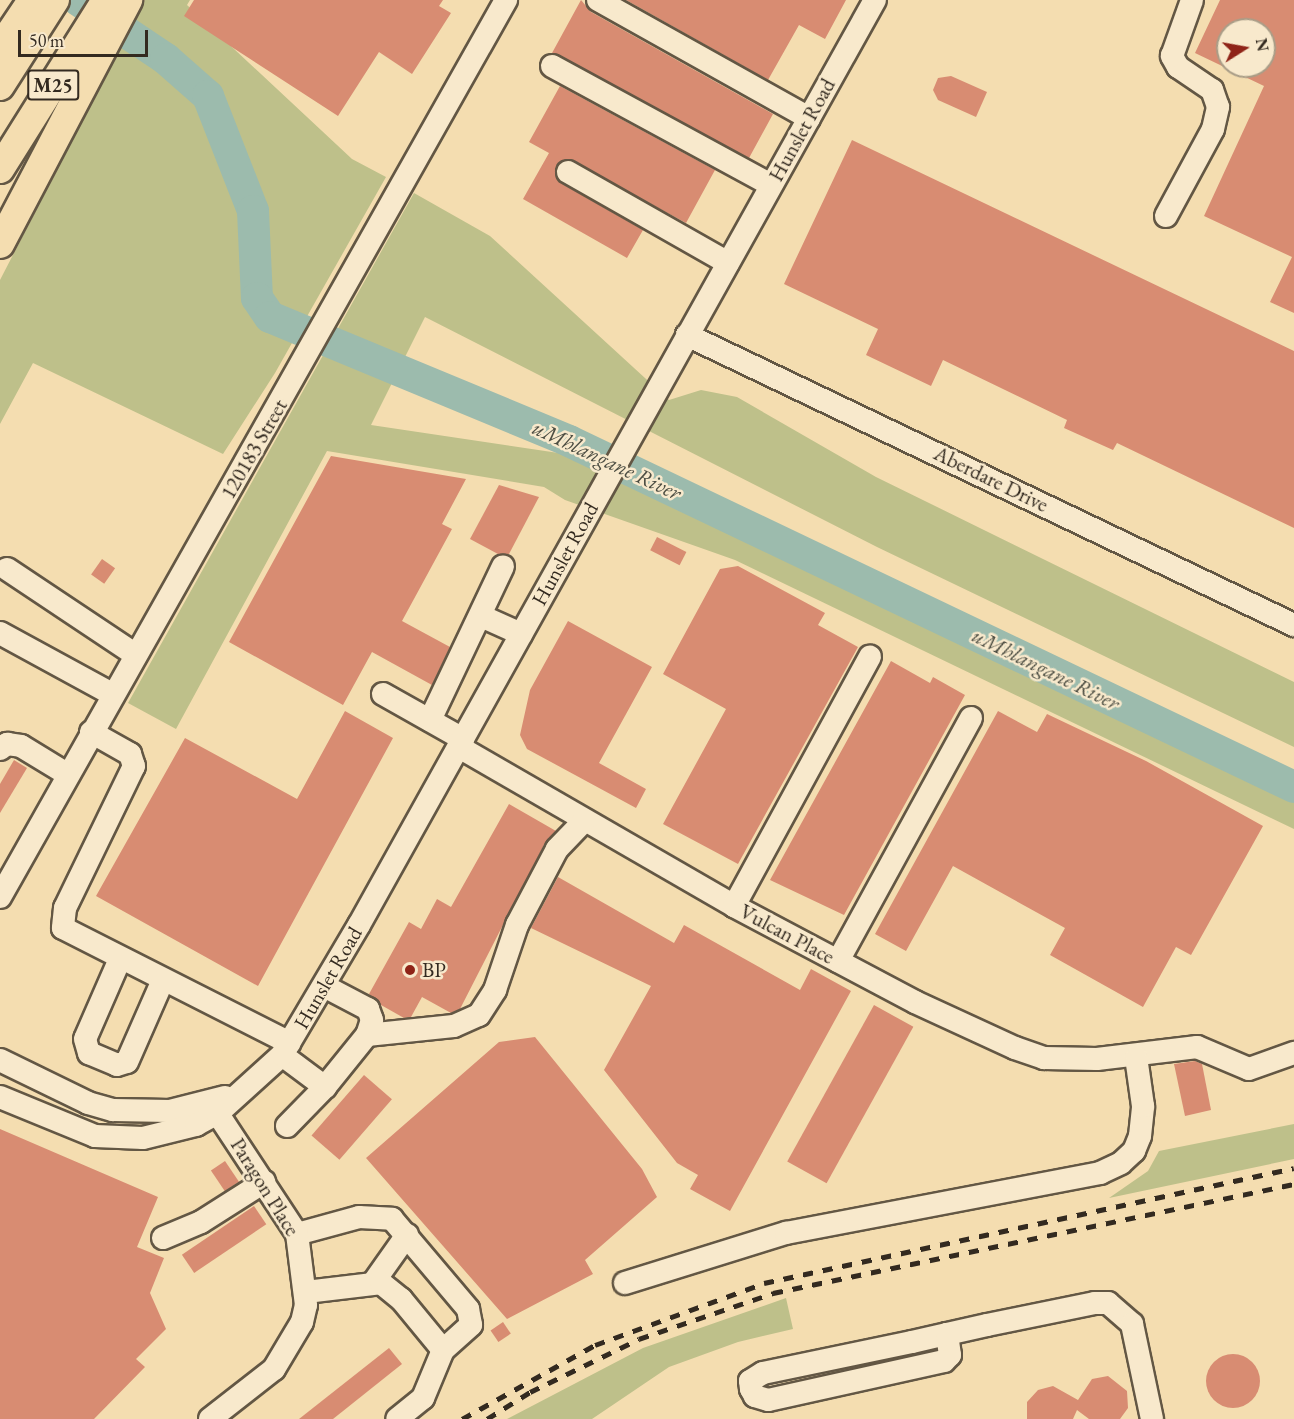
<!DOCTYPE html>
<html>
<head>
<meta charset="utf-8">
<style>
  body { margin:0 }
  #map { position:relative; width:1294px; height:1419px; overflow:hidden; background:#f4ddb0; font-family:"EB Garamond",serif }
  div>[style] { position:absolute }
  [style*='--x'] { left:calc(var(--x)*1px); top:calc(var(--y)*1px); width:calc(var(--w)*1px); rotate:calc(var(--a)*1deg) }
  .green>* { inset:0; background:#bec08a }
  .river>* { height:32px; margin:-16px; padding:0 16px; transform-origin:16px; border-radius:16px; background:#9cbbad }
  .building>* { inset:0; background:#d88c72; transform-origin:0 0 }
  .round { border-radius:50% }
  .roads { filter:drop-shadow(2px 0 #635744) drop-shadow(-2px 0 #635744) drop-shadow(0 2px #635744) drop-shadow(0 -2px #635744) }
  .minor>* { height:22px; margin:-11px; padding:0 11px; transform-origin:11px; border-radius:11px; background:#f8e9cc }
  .major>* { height:28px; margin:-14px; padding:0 14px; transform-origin:14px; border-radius:14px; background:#f4ddb0 }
  .rail>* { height:4.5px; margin-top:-2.25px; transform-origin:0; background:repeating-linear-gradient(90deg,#332a20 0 10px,transparent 0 20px) }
  .dots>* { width:16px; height:16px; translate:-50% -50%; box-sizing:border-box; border:3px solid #f8e9cc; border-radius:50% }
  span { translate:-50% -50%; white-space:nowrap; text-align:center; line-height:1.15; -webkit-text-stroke:5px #f8e9cc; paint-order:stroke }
  .shield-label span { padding:2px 4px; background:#f8e9cc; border:2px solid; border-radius:4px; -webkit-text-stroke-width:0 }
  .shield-label { font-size:20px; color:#332a20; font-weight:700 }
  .street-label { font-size:21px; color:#332a20 }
  .poi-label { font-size:21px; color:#332a20 }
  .left { translate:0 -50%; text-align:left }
  .water-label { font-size:22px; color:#4d4e43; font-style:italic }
  .north { position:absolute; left:1216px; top:18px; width:60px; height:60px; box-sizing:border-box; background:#f8e9cc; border:2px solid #a99d87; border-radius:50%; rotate:79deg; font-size:16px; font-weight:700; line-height:24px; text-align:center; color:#332a20 }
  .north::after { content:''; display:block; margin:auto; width:21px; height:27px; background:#8f2418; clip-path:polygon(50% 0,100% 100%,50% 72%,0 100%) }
  .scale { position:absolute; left:18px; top:30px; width:130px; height:27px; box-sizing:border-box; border:3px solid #332a20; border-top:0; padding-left:8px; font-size:18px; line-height:21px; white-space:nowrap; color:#332a20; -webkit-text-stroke:4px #f8e9cc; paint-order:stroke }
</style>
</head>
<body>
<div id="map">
  <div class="green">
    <div style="clip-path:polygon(145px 0,190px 0,187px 5px,352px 159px,386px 177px,275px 373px,223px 454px,33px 363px,0 424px,0 280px)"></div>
    <div style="clip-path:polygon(414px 193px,490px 236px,669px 400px,701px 390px,737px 397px,876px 477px,1294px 682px,1294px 747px,877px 547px,425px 317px,371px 425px,572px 455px,1294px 802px,1294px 829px,735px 560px,565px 500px,544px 487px,327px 451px,176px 729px,128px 703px)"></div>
    <div style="clip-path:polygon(1294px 1124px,1294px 1159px,1109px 1198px,1148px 1171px,1159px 1151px)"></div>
    <div style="clip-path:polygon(786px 1298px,793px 1329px,738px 1342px,669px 1367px,592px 1419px,507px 1419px,643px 1348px)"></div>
  </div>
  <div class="river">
    <div style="--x:78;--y:0;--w:106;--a:33.8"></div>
    <div style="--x:166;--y:59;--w:56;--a:41.4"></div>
    <div style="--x:208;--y:96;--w:123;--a:68.6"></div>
    <div style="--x:253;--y:211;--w:87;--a:87.4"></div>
    <div style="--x:257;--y:298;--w:23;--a:56"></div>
    <div style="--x:270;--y:317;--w:324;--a:22.5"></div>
    <div style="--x:569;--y:441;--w:803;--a:25.51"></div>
  </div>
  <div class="building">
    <div style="clip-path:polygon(194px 0,443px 0,439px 6px,451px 13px,412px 74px,379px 52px,338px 116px,184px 16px)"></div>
    <div style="clip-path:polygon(581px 0,591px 12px,773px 114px,749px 158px,552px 53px)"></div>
    <div style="clip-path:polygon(626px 0,846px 0,825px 39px,799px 25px,768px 80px)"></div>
    <div style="clip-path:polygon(evenodd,1220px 0,1294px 0,1294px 313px,1270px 302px,1292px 257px,1204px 216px,1264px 86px,1195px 53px,1220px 0,1228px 30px,1264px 30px,1264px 66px,1228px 66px,1228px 30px)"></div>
    <div style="clip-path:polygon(951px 76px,987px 92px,976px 117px,938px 100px,933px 90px,938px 78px)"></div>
    <div style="clip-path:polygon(560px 86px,715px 170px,686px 223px,568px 159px,556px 166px,561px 183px,643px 230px,627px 258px,523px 199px,549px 153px,529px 142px)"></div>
    <div style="clip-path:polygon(852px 140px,1294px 351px,1294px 528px,1117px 443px,1113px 450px,1064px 428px,1067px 420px,943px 360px,931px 386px,866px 355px,878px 329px,784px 284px)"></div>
    <div style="clip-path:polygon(331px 456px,466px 479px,442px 524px,452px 529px,402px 621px,450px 647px,432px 685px,372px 652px,343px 705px,229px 642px)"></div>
    <div style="clip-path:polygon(499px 485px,539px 497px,509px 554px,498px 554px,470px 539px)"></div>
    <div style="left:657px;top:537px;width:33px;height:15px;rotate:27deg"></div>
    <div style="left:102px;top:559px;width:16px;height:19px;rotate:35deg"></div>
    <div style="clip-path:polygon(738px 566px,825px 613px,818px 625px,858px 647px,738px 864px,663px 824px,726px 709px,663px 674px,720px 569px)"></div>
    <div style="clip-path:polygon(568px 621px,652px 667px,599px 763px,646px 789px,636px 808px,527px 749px,520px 735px,530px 690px)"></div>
    <div style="clip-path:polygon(891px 661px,930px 683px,933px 677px,965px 695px,844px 915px,770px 880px)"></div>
    <div style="clip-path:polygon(345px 711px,393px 738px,258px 986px,96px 896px,185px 738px,297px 799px)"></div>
    <div style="clip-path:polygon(998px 711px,1037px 732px,1047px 714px,1146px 761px,1263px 826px,1191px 955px,1176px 947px,1143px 1007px,1050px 955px,1065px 928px,953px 866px,906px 951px,875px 934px)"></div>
    <div style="clip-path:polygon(14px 760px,27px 768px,0 813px,0 784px)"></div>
    <div style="clip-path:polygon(509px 804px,556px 831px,545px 843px,460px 1009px,451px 1013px,422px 997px,411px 1017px,404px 1018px,381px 1005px,369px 994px,409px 922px,421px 929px,437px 899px,451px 907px)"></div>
    <div style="clip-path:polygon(558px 877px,674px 943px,684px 925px,800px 990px,811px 969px,851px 991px,730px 1211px,690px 1189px,698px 1175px,677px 1163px,604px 1070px,651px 986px,531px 928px)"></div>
    <div style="left:874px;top:1005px;width:45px;height:179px;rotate:29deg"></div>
    <div style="clip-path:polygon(535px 1037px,642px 1169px,657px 1197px,585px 1260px,593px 1274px,507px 1319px,366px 1158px,499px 1042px)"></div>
    <div style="clip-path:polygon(1195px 1061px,1202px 1064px,1211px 1110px,1185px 1116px,1174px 1064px)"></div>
    <div style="left:364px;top:1075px;width:37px;height:80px;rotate:41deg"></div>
    <div style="clip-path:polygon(0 1129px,158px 1197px,137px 1247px,164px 1258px,150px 1293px,166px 1329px,136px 1359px,145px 1367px,94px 1419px,0 1419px)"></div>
    <div style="left:225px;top:1161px;width:25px;height:17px;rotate:56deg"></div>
    <div style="left:254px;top:1206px;width:22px;height:87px;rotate:56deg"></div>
    <div style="left:503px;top:1322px;width:14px;height:15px;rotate:56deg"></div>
    <div style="clip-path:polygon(389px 1348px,402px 1364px,333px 1419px,299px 1419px)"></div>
    <div class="round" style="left:1206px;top:1354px;width:54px;height:54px"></div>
    <div style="clip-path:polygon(1108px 1376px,1127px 1391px,1128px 1408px,1120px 1419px,1089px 1419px,1077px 1410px,1073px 1419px,1027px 1419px,1027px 1402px,1038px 1390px,1053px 1386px,1078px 1400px,1092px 1379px)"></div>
  </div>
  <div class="roads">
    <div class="minor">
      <div style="--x:598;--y:0;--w:242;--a:29.2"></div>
      <div style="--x:552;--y:66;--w:249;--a:28.5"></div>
      <div style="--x:568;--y:172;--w:184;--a:29.6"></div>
      <div style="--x:1166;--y:216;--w:99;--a:-61.6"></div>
      <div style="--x:1213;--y:129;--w:23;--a:-77"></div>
      <div style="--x:1218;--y:107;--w:18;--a:-109"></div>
      <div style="--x:1212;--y:90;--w:41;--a:-145.9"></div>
      <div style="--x:1178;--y:67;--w:13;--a:-119"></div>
      <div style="--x:1172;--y:56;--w:59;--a:-70.3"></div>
      <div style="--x:687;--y:335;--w:673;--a:25.54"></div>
      <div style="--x:7;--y:569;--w:155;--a:33.7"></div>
      <div style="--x:481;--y:616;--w:44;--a:24.2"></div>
      <div style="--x:0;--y:633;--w:128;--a:28.6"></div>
      <div style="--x:383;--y:694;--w:92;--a:29.4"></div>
      <div style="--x:430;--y:720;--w:170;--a:-64.6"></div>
      <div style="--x:91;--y:732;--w:45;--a:29.4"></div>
      <div style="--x:130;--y:754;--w:13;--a:72"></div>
      <div style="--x:134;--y:766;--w:158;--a:115.9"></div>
      <div style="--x:65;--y:908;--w:20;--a:96"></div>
      <div style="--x:63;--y:928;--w:254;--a:26.9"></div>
      <div style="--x:459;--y:747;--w:318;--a:30"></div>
      <div style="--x:734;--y:906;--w:205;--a:27.9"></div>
      <div style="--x:915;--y:1002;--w:110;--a:24.7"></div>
      <div style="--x:1015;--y:1048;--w:31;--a:19"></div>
      <div style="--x:1044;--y:1058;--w:53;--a:1.1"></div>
      <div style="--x:1097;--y:1059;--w:101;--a:-6.8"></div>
      <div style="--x:1197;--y:1047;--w:56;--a:22.9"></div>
      <div style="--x:1249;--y:1069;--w:48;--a:-19.6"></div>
      <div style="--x:0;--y:749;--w:9;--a:-36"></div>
      <div style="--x:7;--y:744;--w:14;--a:8"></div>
      <div style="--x:21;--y:746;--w:54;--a:31.3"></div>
      <div style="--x:0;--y:897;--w:1030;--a:-60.57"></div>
      <div style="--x:734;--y:906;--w:284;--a:-61.4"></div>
      <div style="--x:120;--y:959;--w:87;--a:113.6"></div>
      <div style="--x:85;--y:1039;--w:15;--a:74"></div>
      <div style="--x:89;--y:1053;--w:30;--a:23"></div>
      <div style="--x:117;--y:1065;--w:10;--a:-17"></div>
      <div style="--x:127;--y:1062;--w:90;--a:-66.3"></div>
      <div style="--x:838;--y:961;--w:277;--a:-61.3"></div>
      <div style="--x:324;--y:986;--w:50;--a:27.6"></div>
      <div style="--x:368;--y:1009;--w:12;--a:70"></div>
      <div style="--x:372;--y:1020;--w:16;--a:108"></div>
      <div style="--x:282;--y:1055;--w:54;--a:36.7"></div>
      <div style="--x:325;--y:1087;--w:67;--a:-51.1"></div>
      <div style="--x:367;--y:1035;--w:87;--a:-5.9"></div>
      <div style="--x:454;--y:1026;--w:27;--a:-24"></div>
      <div style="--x:479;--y:1015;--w:30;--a:-57"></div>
      <div style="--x:495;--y:990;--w:69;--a:-71.3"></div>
      <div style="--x:517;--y:925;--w:86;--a:-62.2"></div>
      <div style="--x:557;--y:849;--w:40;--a:-46"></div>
      <div style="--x:0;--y:1060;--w:98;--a:26"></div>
      <div style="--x:88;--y:1103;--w:26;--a:16"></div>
      <div style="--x:113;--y:1110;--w:57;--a:1"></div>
      <div style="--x:170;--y:1111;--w:57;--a:-14.3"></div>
      <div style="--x:0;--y:1097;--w:103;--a:22.3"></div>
      <div style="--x:95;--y:1136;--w:48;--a:2.4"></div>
      <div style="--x:143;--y:1138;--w:55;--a:-13.8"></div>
      <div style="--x:196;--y:1125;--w:25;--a:-29"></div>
      <div style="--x:218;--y:1113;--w:86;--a:-42.2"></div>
      <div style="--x:282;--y:1055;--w:151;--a:-59.4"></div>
      <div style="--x:359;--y:925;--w:1059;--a:-60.85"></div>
      <div style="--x:287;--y:1126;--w:54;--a:-45.7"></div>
      <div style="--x:297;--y:1234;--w:64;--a:-15.3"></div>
      <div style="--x:359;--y:1217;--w:33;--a:3"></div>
      <div style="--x:392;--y:1219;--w:118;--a:49.8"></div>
      <div style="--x:468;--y:1309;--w:16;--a:79"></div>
      <div style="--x:471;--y:1325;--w:38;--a:138"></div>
      <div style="--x:443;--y:1350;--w:52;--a:112.6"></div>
      <div style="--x:423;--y:1398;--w:33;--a:141"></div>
      <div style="--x:163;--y:1238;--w:41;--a:-22.8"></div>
      <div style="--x:201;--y:1222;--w:75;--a:-32.4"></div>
      <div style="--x:373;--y:1283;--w:59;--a:-54.7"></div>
      <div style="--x:625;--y:1283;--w:169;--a:-17.3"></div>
      <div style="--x:786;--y:1233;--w:320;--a:-10.8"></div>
      <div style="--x:1100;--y:1173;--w:23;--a:-25"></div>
      <div style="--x:1121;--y:1163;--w:18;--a:-43"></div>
      <div style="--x:1134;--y:1151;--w:16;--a:-68"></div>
      <div style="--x:1140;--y:1136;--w:30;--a:-84"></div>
      <div style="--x:1143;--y:1106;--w:49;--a:-98.1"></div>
      <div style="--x:306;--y:1292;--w:76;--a:-6.8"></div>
      <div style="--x:381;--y:1283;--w:26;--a:39"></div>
      <div style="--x:401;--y:1299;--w:66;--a:50.5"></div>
      <div style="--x:947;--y:1334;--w:21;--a:82"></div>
      <div style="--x:950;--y:1355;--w:8;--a:135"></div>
      <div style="--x:944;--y:1361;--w:180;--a:167.5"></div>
      <div style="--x:768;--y:1400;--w:14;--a:-163"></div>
      <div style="--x:755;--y:1396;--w:8;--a:-120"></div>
      <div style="--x:751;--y:1389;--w:8;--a:-97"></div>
      <div style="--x:750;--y:1381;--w:15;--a:-32"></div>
      <div style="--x:763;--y:1373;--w:152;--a:-11.8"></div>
      <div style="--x:912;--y:1342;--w:36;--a:-13"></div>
      <div style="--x:947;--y:1334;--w:41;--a:-12.7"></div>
      <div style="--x:987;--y:1325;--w:110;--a:-11.5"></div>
      <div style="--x:1095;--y:1303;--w:13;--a:0"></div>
      <div style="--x:1108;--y:1303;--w:32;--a:41"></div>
      <div style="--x:1132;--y:1324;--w:97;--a:78.1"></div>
      <div style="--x:210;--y:1419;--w:81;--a:-38"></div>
      <div style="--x:274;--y:1369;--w:55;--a:-59.2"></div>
      <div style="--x:302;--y:1322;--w:17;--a:-77"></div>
      <div style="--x:306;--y:1305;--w:72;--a:-97.2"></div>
      <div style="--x:297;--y:1234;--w:158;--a:-123.4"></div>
    </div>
    <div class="major">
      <div style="--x:0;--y:48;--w:55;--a:-56"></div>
      <div style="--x:0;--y:86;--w:102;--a:-57.4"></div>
      <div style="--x:0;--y:169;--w:199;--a:-57.9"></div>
      <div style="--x:0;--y:244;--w:276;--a:-62.3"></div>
    </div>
  </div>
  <div class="rail">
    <div style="--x:462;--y:1419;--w:152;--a:-29.1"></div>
    <div style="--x:595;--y:1345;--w:180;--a:-20.1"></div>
    <div style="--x:764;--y:1283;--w:542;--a:-12.24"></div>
    <div style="--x:487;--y:1419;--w:51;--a:-32.1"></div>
    <div style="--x:530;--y:1392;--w:121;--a:-25.9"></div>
    <div style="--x:639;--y:1339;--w:142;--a:-18.9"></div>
    <div style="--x:773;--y:1293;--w:532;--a:-11.82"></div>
  </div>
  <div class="dots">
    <div style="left:410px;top:970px;background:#8f2418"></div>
  </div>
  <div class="shield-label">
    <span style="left:53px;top:85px">M25</span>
  </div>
  <div class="street-label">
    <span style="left:802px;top:130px;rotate:-61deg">Hunslet Road</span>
    <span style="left:254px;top:449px;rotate:-60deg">120183 Street</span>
    <span style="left:991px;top:479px;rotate:26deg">Aberdare Drive</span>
    <span style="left:565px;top:554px;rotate:-61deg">Hunslet Road</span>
    <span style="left:787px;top:934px;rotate:28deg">Vulcan Place</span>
    <span style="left:328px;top:978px;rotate:-60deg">Hunslet Road</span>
    <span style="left:265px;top:1187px;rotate:58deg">Paragon Place</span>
  </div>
  <div class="poi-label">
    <span class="left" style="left:422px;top:970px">BP</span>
  </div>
  <div class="water-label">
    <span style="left:607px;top:460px;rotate:25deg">uMhlangane River</span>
    <span style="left:1046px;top:669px;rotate:26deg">uMhlangane River</span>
  </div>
  <div class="north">N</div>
  <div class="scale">50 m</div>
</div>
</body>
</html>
